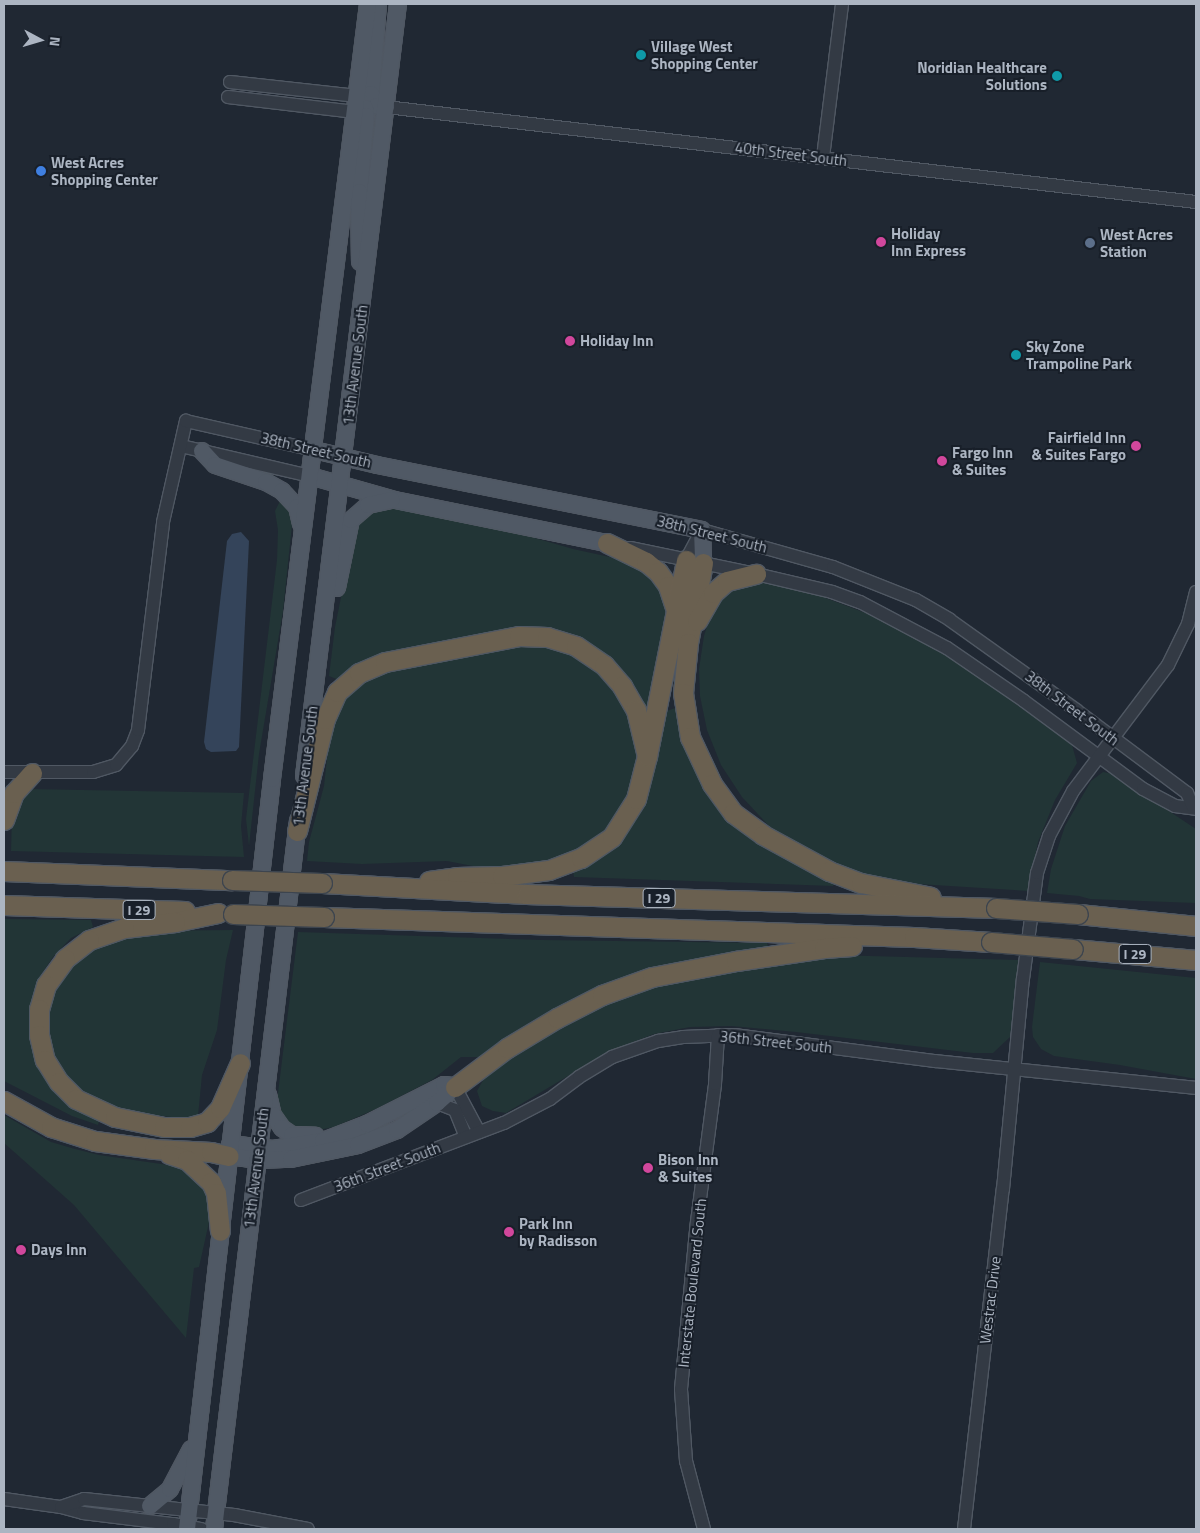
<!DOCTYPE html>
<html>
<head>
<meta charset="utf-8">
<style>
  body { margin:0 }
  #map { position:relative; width:1200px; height:1533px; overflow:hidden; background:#202833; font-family:"Titillium Web",sans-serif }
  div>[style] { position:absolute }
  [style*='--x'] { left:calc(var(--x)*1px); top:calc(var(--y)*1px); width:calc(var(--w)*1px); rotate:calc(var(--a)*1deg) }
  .green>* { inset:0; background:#223536 }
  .water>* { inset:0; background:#34445a }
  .roads { filter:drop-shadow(1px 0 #505863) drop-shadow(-1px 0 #505863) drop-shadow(0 1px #505863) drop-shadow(0 -1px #505863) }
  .minor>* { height:12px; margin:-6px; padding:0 6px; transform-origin:6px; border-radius:6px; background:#333a44 }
  .major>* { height:16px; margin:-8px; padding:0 8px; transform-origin:8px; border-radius:8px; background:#505965 }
  .highway>* { height:19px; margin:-9.5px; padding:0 9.5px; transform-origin:9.5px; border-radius:9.5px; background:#6a6050 }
  .bridges { filter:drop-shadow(1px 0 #3d454f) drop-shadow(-1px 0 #3d454f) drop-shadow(0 1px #3d454f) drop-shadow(0 -1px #3d454f) }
  .highway-bridge>* { height:19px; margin:-9.5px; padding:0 9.5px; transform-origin:9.5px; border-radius:9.5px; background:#6a6050 }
  .dots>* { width:14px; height:14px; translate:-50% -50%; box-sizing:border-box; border:2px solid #181f29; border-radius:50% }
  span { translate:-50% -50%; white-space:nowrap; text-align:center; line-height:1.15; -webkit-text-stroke:4px #181f29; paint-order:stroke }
  .shield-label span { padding:1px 4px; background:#181f29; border:1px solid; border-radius:4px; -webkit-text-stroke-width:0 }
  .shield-label { font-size:14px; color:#acb5c2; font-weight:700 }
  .poi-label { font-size:15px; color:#acb5c2; font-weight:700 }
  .left { translate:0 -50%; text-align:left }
  .right { translate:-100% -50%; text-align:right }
  .street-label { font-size:15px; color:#acb5c2 }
  .frame { position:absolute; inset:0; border:5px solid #acb5c2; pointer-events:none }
  .north { position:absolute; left:15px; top:15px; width:50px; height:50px; -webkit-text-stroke:4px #181f29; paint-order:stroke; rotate:96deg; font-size:14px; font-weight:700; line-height:20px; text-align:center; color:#acb5c2 }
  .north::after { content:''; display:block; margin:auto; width:18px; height:22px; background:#acb5c2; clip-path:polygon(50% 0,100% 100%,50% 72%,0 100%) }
</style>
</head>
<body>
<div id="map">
  <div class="green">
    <div style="clip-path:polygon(281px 499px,290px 508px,292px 525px,283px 611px,259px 754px,249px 846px,246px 819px,277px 560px,278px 530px,275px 511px)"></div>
    <div style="clip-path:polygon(384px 506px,497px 527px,573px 549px,628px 561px,660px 582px,669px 618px,651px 705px,642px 706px,555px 632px,339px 680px,329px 676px,335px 627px,355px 528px,361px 517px)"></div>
    <div style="clip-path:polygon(758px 581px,823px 597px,887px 621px,942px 650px,1072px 745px,1077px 763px,1055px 800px,1038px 842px,1028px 891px,918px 884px,869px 877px,807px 851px,770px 827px,742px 797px,721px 765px,707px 730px,700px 696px,699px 669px,704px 636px,712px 610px,723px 595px,739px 584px)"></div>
    <div style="clip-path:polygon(526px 643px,550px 645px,576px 654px,596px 667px,629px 708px,637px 736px,637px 767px,629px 794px,616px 819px,597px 839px,570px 855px,545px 864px,488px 869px,447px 861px,362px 864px,307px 861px,309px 842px,324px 786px,330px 731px,338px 706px,349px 690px,365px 678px,386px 670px)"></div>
    <div style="clip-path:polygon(678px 707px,751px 835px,790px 862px,835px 879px,833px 886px,574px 877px,573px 871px,603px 854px,664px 712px)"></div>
    <div style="clip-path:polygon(1103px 772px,1113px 774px,1196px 829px,1196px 903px,1090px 899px,1079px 896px,1047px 893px,1051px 869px,1065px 826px,1091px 781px)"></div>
    <div style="clip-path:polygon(28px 789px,244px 793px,241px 826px,244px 857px,11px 851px,12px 811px)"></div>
    <div style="clip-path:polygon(4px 919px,91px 920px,93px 927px,71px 938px,53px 957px,39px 978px,32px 997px,29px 1022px,31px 1043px,41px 1070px,100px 1118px,98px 1125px,72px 1116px,4px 1081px)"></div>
    <div style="clip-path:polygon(233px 930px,226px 960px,217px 1030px,202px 1075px,198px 1116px,181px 1118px,133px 1113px,99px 1103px,82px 1094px,60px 1074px,44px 1038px,50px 988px,68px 961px,98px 942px,134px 931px)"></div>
    <div style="clip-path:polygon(298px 932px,542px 940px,767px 943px,769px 949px,707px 957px,639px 973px,589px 991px,532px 1021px,483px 1057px,461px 1057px,432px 1080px,376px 1109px,334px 1127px,308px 1132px,297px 1130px,283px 1120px,277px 1101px)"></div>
    <div style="clip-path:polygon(832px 955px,1020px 960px,1010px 1037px,993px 1053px,973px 1053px,796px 1032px,731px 1026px,690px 1027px,654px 1034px,610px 1051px,506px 1113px,493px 1111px,482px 1106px,477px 1091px,486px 1075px,518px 1046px,585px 1008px,666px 979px)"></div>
    <div style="clip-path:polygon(1040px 962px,1196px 978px,1196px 1079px,1120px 1065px,1054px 1056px,1041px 1049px,1033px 1037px,1032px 1027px)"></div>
    <div style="clip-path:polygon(4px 1115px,51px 1142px,75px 1149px,99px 1155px,182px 1167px,210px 1191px,212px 1209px,199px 1267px,194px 1268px,186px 1338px,74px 1205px,4px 1143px)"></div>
  </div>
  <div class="water">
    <div style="clip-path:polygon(241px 532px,249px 541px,239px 747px,236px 751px,211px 752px,206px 749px,204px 742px,227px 541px,232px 534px)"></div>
  </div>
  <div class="roads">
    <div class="minor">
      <div style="--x:230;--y:82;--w:128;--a:6.3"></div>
      <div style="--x:228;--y:97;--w:128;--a:6.7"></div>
      <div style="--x:386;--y:107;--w:816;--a:6.69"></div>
      <div style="--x:823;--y:157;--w:154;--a:-82.9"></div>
      <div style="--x:181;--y:446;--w:132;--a:13.1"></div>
      <div style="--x:630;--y:548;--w:129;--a:11.7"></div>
      <div style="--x:756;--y:574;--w:78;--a:13.3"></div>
      <div style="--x:832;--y:592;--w:30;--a:20"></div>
      <div style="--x:860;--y:602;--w:98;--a:27.9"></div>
      <div style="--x:947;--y:648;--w:93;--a:34.5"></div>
      <div style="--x:1024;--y:701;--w:148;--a:36.5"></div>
      <div style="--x:1143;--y:789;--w:36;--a:28"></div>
      <div style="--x:1175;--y:806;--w:21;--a:8"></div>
      <div style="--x:686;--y:560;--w:34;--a:-62"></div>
      <div style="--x:702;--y:530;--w:136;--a:15.8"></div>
      <div style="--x:833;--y:567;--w:89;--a:21.7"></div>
      <div style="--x:916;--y:600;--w:39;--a:30"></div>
      <div style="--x:950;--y:620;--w:155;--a:35.5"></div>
      <div style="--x:1076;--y:710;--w:139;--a:36.8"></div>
      <div style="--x:1187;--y:793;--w:15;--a:67"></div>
      <div style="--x:4;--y:772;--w:89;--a:0"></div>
      <div style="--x:93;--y:772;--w:24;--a:-17"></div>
      <div style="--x:116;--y:765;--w:25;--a:-50"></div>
      <div style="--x:132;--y:746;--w:17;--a:-69"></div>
      <div style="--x:138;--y:730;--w:209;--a:-83.1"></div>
      <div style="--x:163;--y:522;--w:104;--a:-77.2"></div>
      <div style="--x:186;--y:421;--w:131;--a:12.8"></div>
      <div style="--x:455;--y:1087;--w:51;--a:61.9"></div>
      <div style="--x:437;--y:1103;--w:19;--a:21"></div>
      <div style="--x:455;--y:1110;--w:29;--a:68"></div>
      <div style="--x:301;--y:1200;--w:217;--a:-20.8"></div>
      <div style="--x:504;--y:1123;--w:52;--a:-27.6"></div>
      <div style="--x:550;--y:1099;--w:36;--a:-37"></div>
      <div style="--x:579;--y:1077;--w:39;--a:-31"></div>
      <div style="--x:612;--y:1057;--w:49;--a:-19.2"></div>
      <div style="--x:658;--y:1041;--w:25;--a:-9"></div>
      <div style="--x:683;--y:1037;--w:51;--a:-2.2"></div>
      <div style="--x:734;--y:1035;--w:203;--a:7.4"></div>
      <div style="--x:935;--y:1061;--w:262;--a:5.9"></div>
      <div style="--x:4;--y:1499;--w:58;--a:8"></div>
      <div style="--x:61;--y:1507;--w:23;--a:15"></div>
      <div style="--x:83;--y:1513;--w:91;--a:7"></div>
      <div style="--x:173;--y:1524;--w:29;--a:10"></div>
      <div style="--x:61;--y:1507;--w:24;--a:-19"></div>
      <div style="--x:84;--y:1499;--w:151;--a:6.1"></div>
      <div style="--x:234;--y:1515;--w:75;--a:10.7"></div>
      <div style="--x:704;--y:1529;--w:70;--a:-104.8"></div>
      <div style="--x:686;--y:1461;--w:72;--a:-94"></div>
      <div style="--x:681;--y:1389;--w:161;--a:-84.6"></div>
      <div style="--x:696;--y:1229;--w:146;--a:-82.5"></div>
      <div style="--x:715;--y:1084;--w:49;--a:-86.5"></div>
      <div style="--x:964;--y:1529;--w:342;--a:-83.5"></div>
      <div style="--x:1003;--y:1189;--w:211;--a:-84.6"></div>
      <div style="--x:1023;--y:979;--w:107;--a:-82.5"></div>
      <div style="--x:1037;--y:873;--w:39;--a:-72"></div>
      <div style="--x:1049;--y:836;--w:51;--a:-61.9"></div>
      <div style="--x:1073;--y:791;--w:158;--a:-53"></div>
      <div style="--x:1168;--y:665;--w:46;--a:-64"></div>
      <div style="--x:1188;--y:624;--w:33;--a:-76"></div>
    </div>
    <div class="major">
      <div style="--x:378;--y:4;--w:90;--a:94.4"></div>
      <div style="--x:371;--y:94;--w:13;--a:63"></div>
      <div style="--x:377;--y:106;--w:9;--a:6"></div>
      <div style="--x:357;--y:97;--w:14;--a:54"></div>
      <div style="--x:365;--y:108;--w:8;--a:83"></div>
      <div style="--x:366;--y:116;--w:76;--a:95.3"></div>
      <div style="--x:359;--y:192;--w:70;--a:89.2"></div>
      <div style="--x:314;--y:450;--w:65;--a:13.4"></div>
      <div style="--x:377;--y:465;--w:331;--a:11.3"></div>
      <div style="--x:702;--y:530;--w:33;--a:88"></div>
      <div style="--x:202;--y:451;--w:19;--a:47"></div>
      <div style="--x:215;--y:465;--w:54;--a:18.4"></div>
      <div style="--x:266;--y:482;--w:18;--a:29"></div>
      <div style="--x:282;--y:491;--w:22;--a:47"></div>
      <div style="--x:297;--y:507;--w:18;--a:77"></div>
      <div style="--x:310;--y:476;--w:88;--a:15.8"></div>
      <div style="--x:395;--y:500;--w:216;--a:11.5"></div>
      <div style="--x:337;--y:588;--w:69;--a:-78.4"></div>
      <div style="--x:351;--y:520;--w:23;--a:-41"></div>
      <div style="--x:368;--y:505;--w:24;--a:-12"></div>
      <div style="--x:304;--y:776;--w:778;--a:-83.06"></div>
      <div style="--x:268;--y:1094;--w:22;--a:77"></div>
      <div style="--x:273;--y:1115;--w:16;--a:55"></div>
      <div style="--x:282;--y:1128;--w:12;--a:35"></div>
      <div style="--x:292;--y:1135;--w:24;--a:2"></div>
      <div style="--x:230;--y:1144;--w:43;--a:6.6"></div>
      <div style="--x:273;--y:1149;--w:51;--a:-9.1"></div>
      <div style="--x:323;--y:1141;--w:47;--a:-21.1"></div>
      <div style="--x:367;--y:1124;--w:86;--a:-26.9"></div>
      <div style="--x:444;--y:1085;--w:9;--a:6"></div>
      <div style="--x:229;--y:1156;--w:28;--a:8"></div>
      <div style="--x:257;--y:1160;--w:34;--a:-2"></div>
      <div style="--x:291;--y:1159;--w:68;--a:-11.8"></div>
      <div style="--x:358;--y:1145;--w:42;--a:-21"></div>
      <div style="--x:397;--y:1130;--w:48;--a:-34"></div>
      <div style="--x:437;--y:1103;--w:24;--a:-42"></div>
      <div style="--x:150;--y:1506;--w:26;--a:-40"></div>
      <div style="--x:170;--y:1489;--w:45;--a:-62.3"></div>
      <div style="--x:187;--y:1529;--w:755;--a:-83.53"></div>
      <div style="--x:272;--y:779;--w:781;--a:-82.94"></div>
      <div style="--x:214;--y:1529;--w:714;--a:-83.24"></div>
    </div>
    <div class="highway">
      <div style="--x:607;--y:543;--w:43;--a:26"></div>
      <div style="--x:646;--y:562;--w:16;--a:40"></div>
      <div style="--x:658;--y:572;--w:17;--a:54"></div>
      <div style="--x:668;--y:586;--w:22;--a:72"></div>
      <div style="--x:703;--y:563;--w:81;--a:100.6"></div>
      <div style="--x:688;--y:643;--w:50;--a:95.7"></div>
      <div style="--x:683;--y:693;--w:45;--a:81"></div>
      <div style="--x:690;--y:737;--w:52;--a:64.9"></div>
      <div style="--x:712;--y:784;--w:36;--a:54"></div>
      <div style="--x:733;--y:813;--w:37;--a:36"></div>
      <div style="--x:763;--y:835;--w:75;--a:28.6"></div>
      <div style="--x:829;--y:871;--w:34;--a:21"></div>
      <div style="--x:861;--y:883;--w:71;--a:11.3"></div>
      <div style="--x:697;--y:621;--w:32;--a:-60"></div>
      <div style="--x:713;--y:593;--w:18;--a:-41"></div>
      <div style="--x:727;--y:581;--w:30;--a:-14"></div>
      <div style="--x:4;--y:820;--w:29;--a:-70"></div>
      <div style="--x:14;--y:793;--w:27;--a:-48"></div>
      <div style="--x:297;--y:831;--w:115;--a:-76"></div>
      <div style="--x:325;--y:719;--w:30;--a:-66"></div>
      <div style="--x:337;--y:692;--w:29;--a:-41"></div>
      <div style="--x:359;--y:673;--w:28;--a:-23"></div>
      <div style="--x:385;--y:662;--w:136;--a:-11"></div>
      <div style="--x:519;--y:636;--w:28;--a:2"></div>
      <div style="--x:547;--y:637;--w:30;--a:17"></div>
      <div style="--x:576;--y:646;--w:34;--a:34"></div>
      <div style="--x:604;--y:665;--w:28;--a:49"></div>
      <div style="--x:622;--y:686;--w:28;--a:60"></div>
      <div style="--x:636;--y:710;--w:47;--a:76.6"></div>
      <div style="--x:4;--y:871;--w:228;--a:2.3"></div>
      <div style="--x:429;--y:881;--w:28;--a:-8"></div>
      <div style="--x:457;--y:877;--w:45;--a:-1.3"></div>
      <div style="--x:502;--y:876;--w:47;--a:-7.3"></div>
      <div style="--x:549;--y:870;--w:34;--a:-21"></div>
      <div style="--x:581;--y:858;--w:37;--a:-34"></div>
      <div style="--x:612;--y:837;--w:45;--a:-57.7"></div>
      <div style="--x:636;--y:799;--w:44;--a:-75.7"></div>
      <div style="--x:647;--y:756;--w:200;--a:-78.7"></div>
      <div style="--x:322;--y:883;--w:205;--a:3.1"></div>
      <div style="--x:527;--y:894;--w:469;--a:1.7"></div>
      <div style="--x:4;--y:905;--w:181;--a:1.9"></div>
      <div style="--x:218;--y:913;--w:44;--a:168.2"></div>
      <div style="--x:175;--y:922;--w:51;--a:173.3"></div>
      <div style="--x:124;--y:928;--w:37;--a:161"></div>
      <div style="--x:89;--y:940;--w:31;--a:142"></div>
      <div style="--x:65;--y:959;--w:32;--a:126"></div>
      <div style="--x:46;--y:985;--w:25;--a:106"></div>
      <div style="--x:39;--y:1009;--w:26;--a:90"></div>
      <div style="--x:39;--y:1035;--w:26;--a:77"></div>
      <div style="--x:45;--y:1060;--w:26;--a:58"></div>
      <div style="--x:59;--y:1082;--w:24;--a:45"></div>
      <div style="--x:76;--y:1099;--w:43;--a:24.8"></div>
      <div style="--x:115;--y:1117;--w:50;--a:11.5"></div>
      <div style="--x:164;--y:1127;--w:26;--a:0"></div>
      <div style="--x:190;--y:1127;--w:18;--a:-16"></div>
      <div style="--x:207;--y:1122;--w:19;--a:-47"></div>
      <div style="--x:220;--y:1108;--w:49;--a:-66"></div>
      <div style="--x:1078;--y:914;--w:119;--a:5.8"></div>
      <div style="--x:324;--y:917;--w:590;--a:1.94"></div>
      <div style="--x:914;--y:937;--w:77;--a:3.7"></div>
      <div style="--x:1073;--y:949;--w:123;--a:5.1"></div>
      <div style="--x:455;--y:1087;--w:65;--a:-36.9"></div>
      <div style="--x:507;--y:1048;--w:58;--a:-31"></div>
      <div style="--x:557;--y:1018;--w:51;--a:-27.1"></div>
      <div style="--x:602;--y:995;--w:53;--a:-19.8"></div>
      <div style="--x:652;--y:977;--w:86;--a:-10.8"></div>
      <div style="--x:736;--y:961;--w:89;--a:-8.4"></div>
      <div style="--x:824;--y:948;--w:28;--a:-4"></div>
      <div style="--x:4;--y:1101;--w:54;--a:29"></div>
      <div style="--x:51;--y:1127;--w:46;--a:17.7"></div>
      <div style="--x:95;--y:1141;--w:60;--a:7.7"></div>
      <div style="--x:154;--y:1149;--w:57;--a:3"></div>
      <div style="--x:211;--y:1152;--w:18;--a:13"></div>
      <div style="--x:169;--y:1154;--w:19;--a:18"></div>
      <div style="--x:187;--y:1160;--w:33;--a:43"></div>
      <div style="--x:211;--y:1182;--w:12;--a:66"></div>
      <div style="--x:216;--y:1193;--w:38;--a:84"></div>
    </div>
  </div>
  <div class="bridges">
    <div class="highway-bridge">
      <div style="--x:232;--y:880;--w:90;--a:1.9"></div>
      <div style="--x:996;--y:908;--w:82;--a:4.2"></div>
      <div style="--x:233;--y:914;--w:91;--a:1.9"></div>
      <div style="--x:991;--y:942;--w:82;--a:4.9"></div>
    </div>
  </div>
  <div class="dots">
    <div style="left:641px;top:55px;background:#0f9aa8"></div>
    <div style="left:1057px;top:76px;background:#0f9aa8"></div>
    <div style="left:41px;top:171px;background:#3f7fe0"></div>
    <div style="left:881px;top:242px;background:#d1479c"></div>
    <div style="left:1090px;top:243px;background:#5c6f8a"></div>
    <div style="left:570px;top:341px;background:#d1479c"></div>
    <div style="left:1016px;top:355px;background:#0f9aa8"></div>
    <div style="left:1136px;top:446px;background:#d1479c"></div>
    <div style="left:942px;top:461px;background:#d1479c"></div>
    <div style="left:648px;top:1168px;background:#d1479c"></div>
    <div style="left:509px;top:1232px;background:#d1479c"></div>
    <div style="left:21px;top:1250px;background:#d1479c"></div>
  </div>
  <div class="shield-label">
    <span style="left:659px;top:898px">I 29</span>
    <span style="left:139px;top:910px">I 29</span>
    <span style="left:1135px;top:954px">I 29</span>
  </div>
  <div class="poi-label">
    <span class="left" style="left:651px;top:55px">Village West<br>Shopping Center</span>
    <span class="right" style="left:1047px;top:76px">Noridian Healthcare<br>Solutions</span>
    <span class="left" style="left:51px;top:171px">West Acres<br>Shopping Center</span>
    <span class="left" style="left:891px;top:242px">Holiday<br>Inn Express</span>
    <span class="left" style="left:1100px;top:243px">West Acres<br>Station</span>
    <span class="left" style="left:580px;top:341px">Holiday Inn</span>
    <span class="left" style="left:1026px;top:355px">Sky Zone<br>Trampoline Park</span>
    <span class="right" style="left:1126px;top:446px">Fairfield Inn<br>&amp; Suites Fargo</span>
    <span class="left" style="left:952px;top:461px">Fargo Inn<br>&amp; Suites</span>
    <span class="left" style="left:658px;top:1168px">Bison Inn<br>&amp; Suites</span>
    <span class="left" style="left:519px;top:1232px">Park Inn<br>by Radisson</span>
    <span class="left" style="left:31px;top:1250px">Days Inn</span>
  </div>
  <div class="street-label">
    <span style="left:791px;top:154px;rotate:7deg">40th Street South</span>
    <span style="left:355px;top:365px;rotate:-83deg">13th Avenue South</span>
    <span style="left:316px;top:450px;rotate:13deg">38th Street South</span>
    <span style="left:712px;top:534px;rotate:14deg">38th Street South</span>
    <span style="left:1072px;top:708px;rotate:37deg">38th Street South</span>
    <span style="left:305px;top:766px;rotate:-83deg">13th Avenue South</span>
    <span style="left:776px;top:1042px;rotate:6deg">36th Street South</span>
    <span style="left:387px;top:1167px;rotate:-21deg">36th Street South</span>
    <span style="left:256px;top:1168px;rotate:-83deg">13th Avenue South</span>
    <span style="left:692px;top:1283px;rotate:-84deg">Interstate Boulevard South</span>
    <span style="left:990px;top:1300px;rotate:-83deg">Westrac Drive</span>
  </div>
  <div class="frame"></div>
  <div class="north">N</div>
</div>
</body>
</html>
